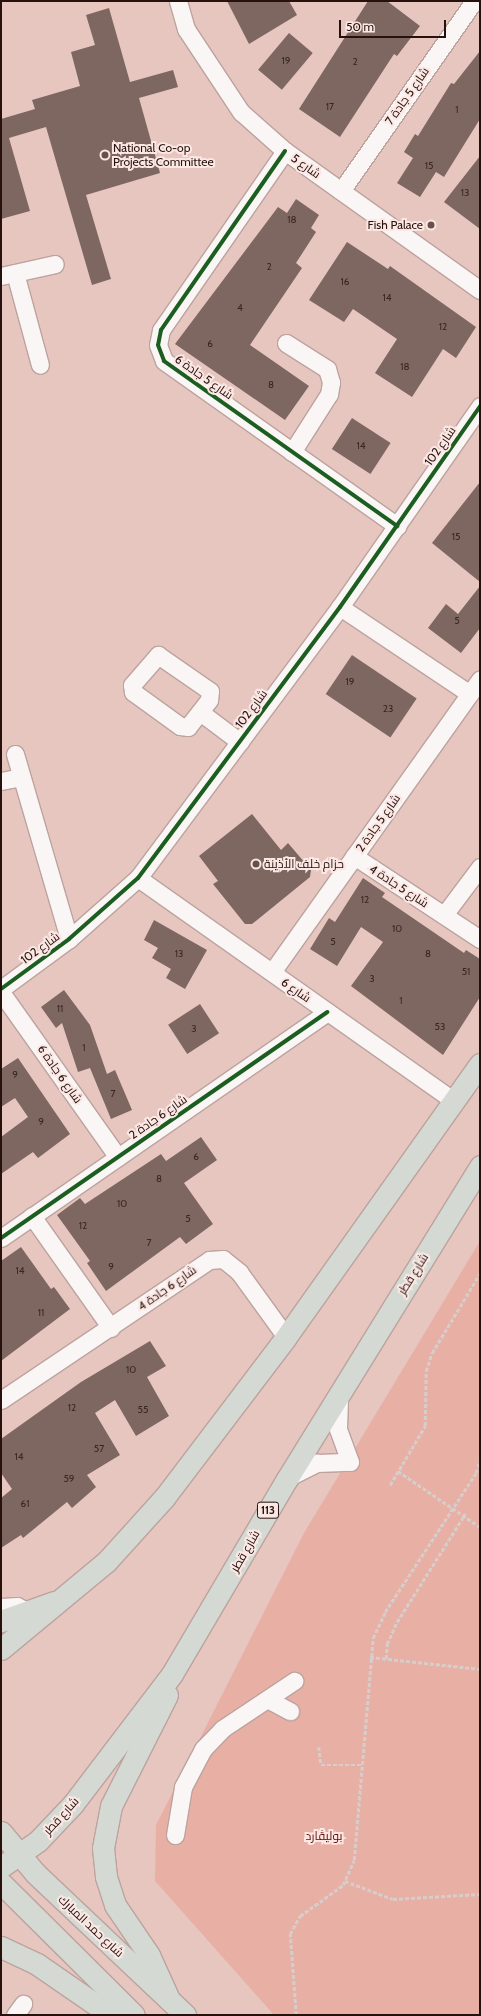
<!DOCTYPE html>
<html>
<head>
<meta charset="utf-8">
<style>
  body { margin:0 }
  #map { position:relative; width:481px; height:2016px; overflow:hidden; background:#e7c6c0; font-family:Cabin,Cairo,sans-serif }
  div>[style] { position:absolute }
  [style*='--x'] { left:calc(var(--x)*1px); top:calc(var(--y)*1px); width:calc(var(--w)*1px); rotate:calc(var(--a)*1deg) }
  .green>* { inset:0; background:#e8afa4 }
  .building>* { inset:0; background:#7e6761; transform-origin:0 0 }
  .path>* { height:2.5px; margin-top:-1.25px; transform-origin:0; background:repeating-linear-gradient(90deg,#d7cdcb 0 4px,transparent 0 6px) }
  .roads { filter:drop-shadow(1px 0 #bca39e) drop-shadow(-1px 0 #bca39e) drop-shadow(0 1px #bca39e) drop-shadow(0 -1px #bca39e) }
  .minor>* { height:17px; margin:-8.5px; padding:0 8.5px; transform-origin:8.5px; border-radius:8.5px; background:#fbf6f6 }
  .major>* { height:21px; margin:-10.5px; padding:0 10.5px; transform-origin:10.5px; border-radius:10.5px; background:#d4dad3 }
  .cycleway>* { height:4px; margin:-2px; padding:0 2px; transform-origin:2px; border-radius:2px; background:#1b5e20 }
  .dots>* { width:11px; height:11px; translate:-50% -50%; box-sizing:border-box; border:2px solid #fbe8e4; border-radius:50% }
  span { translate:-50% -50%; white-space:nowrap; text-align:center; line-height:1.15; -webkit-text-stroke:4px #fbe8e4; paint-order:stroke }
  .number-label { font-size:10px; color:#3c2622 }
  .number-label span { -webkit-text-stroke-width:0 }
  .shield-label span { padding:1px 3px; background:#fbe8e4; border:1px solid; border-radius:3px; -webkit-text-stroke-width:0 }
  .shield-label { font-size:11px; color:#26110d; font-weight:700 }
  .street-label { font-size:12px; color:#26110d }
  .poi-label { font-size:12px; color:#26110d }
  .left { translate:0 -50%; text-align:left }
  .right { translate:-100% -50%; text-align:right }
  .park-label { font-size:12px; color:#6b0d03 }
  .frame { position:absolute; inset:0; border:2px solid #26110d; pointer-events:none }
  .scale { position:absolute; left:339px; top:20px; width:107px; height:18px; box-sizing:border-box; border:2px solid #26110d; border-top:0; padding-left:5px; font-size:12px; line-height:14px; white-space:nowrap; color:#26110d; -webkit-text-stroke:3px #fbe8e4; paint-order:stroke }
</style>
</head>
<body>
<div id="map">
  <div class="green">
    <div style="clip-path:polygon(480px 1241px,480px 2015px,274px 2015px,155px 1881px,156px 1825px,304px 1533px)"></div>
  </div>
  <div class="building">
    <div style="clip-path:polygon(227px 1px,289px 1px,297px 15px,249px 44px)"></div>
    <div style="clip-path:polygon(368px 1px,387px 1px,420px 26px,397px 56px,394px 54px,340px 137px,299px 109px)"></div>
    <div style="clip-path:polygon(109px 8px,130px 82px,173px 70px,178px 87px,139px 98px,160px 173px,86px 195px,111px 279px,92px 285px,46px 127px,9px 138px,30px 211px,1px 219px,1px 119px,35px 109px,32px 100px,80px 86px,71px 52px,95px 45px,86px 15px)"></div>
    <div style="left:289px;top:33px;width:31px;height:48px;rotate:40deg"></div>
    <div style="clip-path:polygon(480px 51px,480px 119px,444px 177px,436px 172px,420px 197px,397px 183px,413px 158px,404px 152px,415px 134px,418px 136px,451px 83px,454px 84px)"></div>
    <div style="clip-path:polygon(480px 156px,480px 229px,444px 202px)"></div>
    <div style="clip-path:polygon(296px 199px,319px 215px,311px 228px,316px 232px,296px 263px,302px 268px,250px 345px,309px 386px,285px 420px,175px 344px,278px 207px,287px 213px)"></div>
    <div style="clip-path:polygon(347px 242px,388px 269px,390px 266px,476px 327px,456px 358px,443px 349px,412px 397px,375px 373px,397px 339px,353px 309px,344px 322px,309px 300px)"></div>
    <div style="left:352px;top:418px;width:46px;height:37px;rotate:33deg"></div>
    <div style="clip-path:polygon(480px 482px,480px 582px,432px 543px)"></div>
    <div style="clip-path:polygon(480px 586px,480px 628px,461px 653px,428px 628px,446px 604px,458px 614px)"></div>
    <div style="left:352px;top:655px;width:78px;height:47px;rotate:34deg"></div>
    <div style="clip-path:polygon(252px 814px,281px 850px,288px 843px,311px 870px,310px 877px,252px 924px,245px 924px,213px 884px,218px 881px,199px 856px)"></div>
    <div style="clip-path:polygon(363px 878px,385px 893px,382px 897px,464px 953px,466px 950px,480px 959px,480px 997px,443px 1055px,351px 986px,383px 942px,361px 927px,337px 966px,310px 949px,329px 918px,335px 922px)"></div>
    <div style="clip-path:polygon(154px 920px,207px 950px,185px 989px,166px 978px,171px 969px,152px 958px,158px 948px,144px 940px)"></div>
    <div style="clip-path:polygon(64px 990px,90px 1025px,107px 1074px,115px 1070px,132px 1110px,111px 1119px,90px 1068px,78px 1072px,62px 1023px,56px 1028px,41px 1007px)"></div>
    <div style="left:200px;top:1004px;width:35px;height:38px;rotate:57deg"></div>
    <div style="clip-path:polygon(18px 1058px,70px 1134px,38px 1158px,33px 1152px,1px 1174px,1px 1137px,28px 1117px,15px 1098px,1px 1107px,1px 1069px)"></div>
    <div style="clip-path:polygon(201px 1137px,217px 1160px,184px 1183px,213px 1224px,186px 1244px,180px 1237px,106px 1291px,87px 1263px,90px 1261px,57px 1215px,80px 1198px,85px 1204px,161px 1154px,166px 1161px)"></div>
    <div style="clip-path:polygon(21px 1247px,51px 1289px,54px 1287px,70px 1309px,1px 1361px,1px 1261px)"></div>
    <div style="clip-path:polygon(150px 1341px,166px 1366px,147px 1377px,169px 1416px,136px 1436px,115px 1400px,95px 1413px,120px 1455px,87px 1475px,96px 1487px,72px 1508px,67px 1502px,23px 1538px,21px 1535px,1px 1548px,1px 1498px,12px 1489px,1px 1473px,1px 1439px,81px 1382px)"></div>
  </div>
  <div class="path">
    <div style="--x:398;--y:1471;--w:99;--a:34.3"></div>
    <div style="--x:390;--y:1485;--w:69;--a:-59.3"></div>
    <div style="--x:425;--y:1426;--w:55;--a:-89"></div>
    <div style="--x:426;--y:1371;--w:19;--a:-72"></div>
    <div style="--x:432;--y:1353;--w:93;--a:-59"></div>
    <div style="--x:370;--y:1657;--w:111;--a:6.2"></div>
    <div style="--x:386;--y:1659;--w:15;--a:-86"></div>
    <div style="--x:387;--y:1644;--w:24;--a:-66"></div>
    <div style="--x:397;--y:1622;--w:128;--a:-57.8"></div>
    <div style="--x:319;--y:1747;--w:18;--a:84"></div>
    <div style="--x:321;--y:1765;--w:41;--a:0"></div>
    <div style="--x:345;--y:1881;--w:51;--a:20.6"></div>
    <div style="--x:393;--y:1899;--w:87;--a:-3.3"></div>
    <div style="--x:296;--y:2015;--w:81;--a:-94.2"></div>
    <div style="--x:290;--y:1934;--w:21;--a:-61"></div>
    <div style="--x:300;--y:1916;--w:53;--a:-35.8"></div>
    <div style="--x:343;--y:1885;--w:27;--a:-66"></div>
    <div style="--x:354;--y:1860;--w:223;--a:-85.1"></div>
    <div style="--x:373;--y:1638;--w:29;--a:-65"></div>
    <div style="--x:385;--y:1612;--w:166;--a:-56.8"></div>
    <div style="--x:476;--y:1473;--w:15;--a:-74"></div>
  </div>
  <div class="roads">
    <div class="minor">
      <div style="--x:178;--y:1;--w:29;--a:74"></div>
      <div style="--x:186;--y:29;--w:100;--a:56.5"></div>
      <div style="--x:241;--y:112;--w:59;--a:41.6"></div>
      <div style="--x:285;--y:151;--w:239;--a:35.5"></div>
      <div style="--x:285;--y:151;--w:218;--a:124.7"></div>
      <div style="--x:161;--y:330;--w:15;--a:101"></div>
      <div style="--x:158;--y:345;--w:17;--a:69"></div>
      <div style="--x:164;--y:361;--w:286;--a:35.3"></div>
      <div style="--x:341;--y:191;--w:232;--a:-55"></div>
      <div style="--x:15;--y:273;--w:95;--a:74.8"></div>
      <div style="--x:1;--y:276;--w:55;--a:-12.5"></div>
      <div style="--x:286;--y:343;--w:49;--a:32.4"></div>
      <div style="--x:327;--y:369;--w:14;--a:73"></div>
      <div style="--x:331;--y:382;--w:12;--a:99"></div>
      <div style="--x:329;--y:394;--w:69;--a:122.5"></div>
      <div style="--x:340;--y:607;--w:156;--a:33.8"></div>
      <div style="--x:158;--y:655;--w:63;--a:34.7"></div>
      <div style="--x:210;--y:691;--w:9;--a:96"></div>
      <div style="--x:209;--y:700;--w:34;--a:128"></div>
      <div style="--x:188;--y:727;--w:8;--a:-173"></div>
      <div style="--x:180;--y:726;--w:58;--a:-144.1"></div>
      <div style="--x:133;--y:692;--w:7;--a:-98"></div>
      <div style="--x:132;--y:685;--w:40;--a:-49"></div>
      <div style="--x:200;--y:712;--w:50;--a:36.9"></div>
      <div style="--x:15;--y:754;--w:193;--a:73.7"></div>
      <div style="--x:1;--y:781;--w:20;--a:-11"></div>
      <div style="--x:354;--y:856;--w:151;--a:33.4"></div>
      <div style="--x:138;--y:878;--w:387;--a:35.2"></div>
      <div style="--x:444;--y:915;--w:60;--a:-53.1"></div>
      <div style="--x:272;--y:972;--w:359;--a:-54.6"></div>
      <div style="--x:1;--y:989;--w:84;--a:-36.3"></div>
      <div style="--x:69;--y:939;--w:92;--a:-41.5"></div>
      <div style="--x:138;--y:878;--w:338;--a:-53.3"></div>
      <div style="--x:340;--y:607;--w:245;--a:-55.1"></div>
      <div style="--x:1;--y:992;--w:202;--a:54.7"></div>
      <div style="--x:32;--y:1216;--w:137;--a:54.8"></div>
      <div style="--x:1;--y:1238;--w:397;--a:-34.7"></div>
      <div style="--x:1;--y:1400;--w:251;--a:-33.9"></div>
      <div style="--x:209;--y:1260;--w:14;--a:-4"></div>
      <div style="--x:223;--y:1259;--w:21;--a:39"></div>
      <div style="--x:239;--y:1272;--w:80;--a:54.1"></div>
      <div style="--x:287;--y:1478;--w:34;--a:-27"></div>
      <div style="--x:317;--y:1463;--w:33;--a:-2"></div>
      <div style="--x:350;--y:1462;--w:35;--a:-110"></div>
      <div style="--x:338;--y:1429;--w:35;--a:-88"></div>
      <div style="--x:1;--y:1607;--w:16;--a:-4"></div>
      <div style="--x:17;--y:1606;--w:11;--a:27"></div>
      <div style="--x:269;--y:1700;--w:24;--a:28"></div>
      <div style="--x:175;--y:1835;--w:49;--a:-80.5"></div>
      <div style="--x:183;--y:1787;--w:43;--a:-62.2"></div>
      <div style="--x:203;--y:1749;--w:28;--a:-46"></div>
      <div style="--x:222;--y:1729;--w:87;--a:-33.7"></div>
      <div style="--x:15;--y:2015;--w:14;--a:-54"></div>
    </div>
    <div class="major">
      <div style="--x:1;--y:1621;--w:56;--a:-19.7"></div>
      <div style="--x:1;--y:1649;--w:138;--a:-39.7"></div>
      <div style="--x:107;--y:1561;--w:85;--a:-47.9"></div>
      <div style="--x:164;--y:1498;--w:202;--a:-52.8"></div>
      <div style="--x:286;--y:1337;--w:335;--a:-54.6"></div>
      <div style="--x:167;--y:1695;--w:124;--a:116.8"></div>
      <div style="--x:111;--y:1806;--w:43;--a:100.8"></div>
      <div style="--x:103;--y:1848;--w:29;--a:84"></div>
      <div style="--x:106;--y:1877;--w:29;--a:72"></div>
      <div style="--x:115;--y:1905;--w:60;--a:55.8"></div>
      <div style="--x:149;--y:1955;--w:48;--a:65.6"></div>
      <div style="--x:1;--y:1832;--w:53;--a:50.3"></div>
      <div style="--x:35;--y:1873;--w:207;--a:43.4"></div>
      <div style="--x:1;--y:1867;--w:45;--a:-35.1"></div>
      <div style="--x:38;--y:1841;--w:51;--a:-46.6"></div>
      <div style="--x:73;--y:1804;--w:163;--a:-52.7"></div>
      <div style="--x:172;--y:1674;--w:226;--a:-59.5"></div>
      <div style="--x:287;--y:1479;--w:368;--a:-58.3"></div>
      <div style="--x:1;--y:1883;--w:187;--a:44.8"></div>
      <div style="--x:1;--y:1947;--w:40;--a:25"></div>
      <div style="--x:37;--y:1964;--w:90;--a:34.6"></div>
    </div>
  </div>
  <div class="cycleway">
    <div style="--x:285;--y:151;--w:218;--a:124.7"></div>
    <div style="--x:161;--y:330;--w:15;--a:101"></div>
    <div style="--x:158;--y:345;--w:17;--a:69"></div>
    <div style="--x:164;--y:361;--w:286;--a:35.3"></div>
    <div style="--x:1;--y:989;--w:84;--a:-36.3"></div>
    <div style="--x:69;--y:939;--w:92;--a:-41.5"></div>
    <div style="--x:138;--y:878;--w:338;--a:-53.3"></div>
    <div style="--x:340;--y:607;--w:245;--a:-55.1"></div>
    <div style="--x:1;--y:1238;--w:397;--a:-34.7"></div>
  </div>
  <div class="dots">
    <div style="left:105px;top:155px;background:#6a504c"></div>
    <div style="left:431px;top:225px;background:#6a504c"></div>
    <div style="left:256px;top:864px;background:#6a504c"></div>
  </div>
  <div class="number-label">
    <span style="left:286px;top:61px">19</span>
    <span style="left:355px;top:62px">2</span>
    <span style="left:330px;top:107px">17</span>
    <span style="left:457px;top:110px">1</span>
    <span style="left:429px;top:166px">15</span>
    <span style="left:465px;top:193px">13</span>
    <span style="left:292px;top:220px">18</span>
    <span style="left:269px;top:267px">2</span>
    <span style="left:345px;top:282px">16</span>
    <span style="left:387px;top:298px">14</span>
    <span style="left:240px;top:308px">4</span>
    <span style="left:443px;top:327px">12</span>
    <span style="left:210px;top:344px">6</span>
    <span style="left:405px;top:367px">18</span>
    <span style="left:271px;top:385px">8</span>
    <span style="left:361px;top:446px">14</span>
    <span style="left:456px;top:537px">15</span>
    <span style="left:457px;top:621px">5</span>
    <span style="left:350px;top:682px">19</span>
    <span style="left:388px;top:709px">23</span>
    <span style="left:365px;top:900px">12</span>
    <span style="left:397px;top:929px">10</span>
    <span style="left:333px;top:942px">5</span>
    <span style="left:179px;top:954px">13</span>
    <span style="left:428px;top:954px">8</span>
    <span style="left:466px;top:972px">51</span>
    <span style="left:372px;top:979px">3</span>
    <span style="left:401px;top:1001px">1</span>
    <span style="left:60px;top:1009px">11</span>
    <span style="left:440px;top:1027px">53</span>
    <span style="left:194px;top:1029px">3</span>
    <span style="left:84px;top:1048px">1</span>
    <span style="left:15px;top:1075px">9</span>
    <span style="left:113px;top:1094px">7</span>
    <span style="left:41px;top:1122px">9</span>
    <span style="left:196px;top:1157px">6</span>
    <span style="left:159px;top:1179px">8</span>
    <span style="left:122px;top:1204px">10</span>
    <span style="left:188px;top:1219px">5</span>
    <span style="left:83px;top:1226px">12</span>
    <span style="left:149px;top:1243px">7</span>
    <span style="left:111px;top:1267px">9</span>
    <span style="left:20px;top:1271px">14</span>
    <span style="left:41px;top:1313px">11</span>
    <span style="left:131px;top:1370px">10</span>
    <span style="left:72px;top:1408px">12</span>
    <span style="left:143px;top:1410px">55</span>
    <span style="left:99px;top:1449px">57</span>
    <span style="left:19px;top:1457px">14</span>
    <span style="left:69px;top:1479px">59</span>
    <span style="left:25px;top:1504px">61</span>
  </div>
  <div class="shield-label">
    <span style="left:268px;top:1510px">113</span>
  </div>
  <div class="street-label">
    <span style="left:407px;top:96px;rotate:-55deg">شارع 5 جادة 7</span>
    <span style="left:306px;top:166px;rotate:35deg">شارع 5</span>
    <span style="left:204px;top:377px;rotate:35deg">شارع 5 جادة 6</span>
    <span style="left:440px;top:446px;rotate:-55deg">شارع 102</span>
    <span style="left:251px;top:709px;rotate:-53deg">شارع 102</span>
    <span style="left:378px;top:823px;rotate:-55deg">شارع 5 جادة 2</span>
    <span style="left:399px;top:886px;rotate:33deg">شارع 5 جادة 4</span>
    <span style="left:40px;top:948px;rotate:-36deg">شارع 102</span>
    <span style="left:296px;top:990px;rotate:35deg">شارع 6</span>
    <span style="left:60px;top:1074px;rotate:55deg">شارع 6 جادة 6</span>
    <span style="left:158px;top:1117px;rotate:-35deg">شارع 6 جادة 2</span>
    <span style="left:413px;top:1274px;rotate:-58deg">شارع قطر</span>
    <span style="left:167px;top:1288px;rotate:-35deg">شارع 6 جادة 4</span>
    <span style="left:245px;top:1551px;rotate:-60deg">شارع قطر</span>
    <span style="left:61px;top:1816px;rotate:-48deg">شارع قطر</span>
    <span style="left:91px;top:1926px;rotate:43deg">شارع حمد المبارك</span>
  </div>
  <div class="poi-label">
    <span class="left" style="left:113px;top:155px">National Co-op<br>Projects Committee</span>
    <span class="right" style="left:423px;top:225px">Fish Palace</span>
    <span class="left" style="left:264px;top:864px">حزام خلف الأذينة</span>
  </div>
  <div class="park-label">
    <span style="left:324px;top:1836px">بوليڤارد</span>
  </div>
  <div class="frame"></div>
  <div class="scale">50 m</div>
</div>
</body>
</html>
